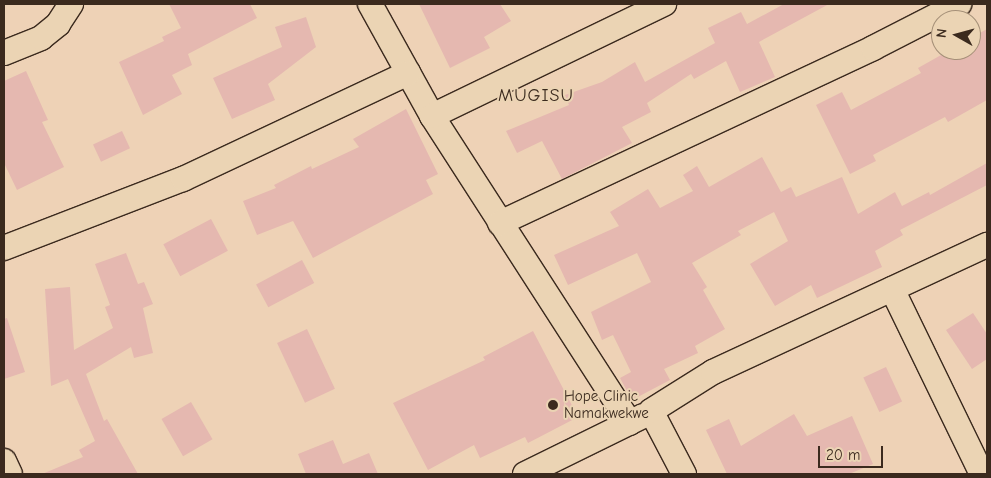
<!DOCTYPE html>
<html>
<head>
<meta charset="utf-8">
<style>
  body { margin:0 }
  #map { position:relative; width:991px; height:478px; overflow:hidden; background:#eed2b6; font-family:"Comic Neue",sans-serif }
  div>[style] { position:absolute }
  [style*='--x'] { left:calc(var(--x)*1px); top:calc(var(--y)*1px); width:calc(var(--w)*1px); rotate:calc(var(--a)*1deg) }
  .building>* { inset:0; background:#e5b8b0; transform-origin:0 0 }
  .roads { filter:drop-shadow(1px 0 #3b2a1e) drop-shadow(-1px 0 #3b2a1e) drop-shadow(0 1px #3b2a1e) drop-shadow(0 -1px #3b2a1e) }
  .street>* { height:24px; margin:-12px; padding:0 12px; transform-origin:12px; border-radius:12px; background:#ebd4b4 }
  .dots>* { width:14px; height:14px; translate:-50% -50%; box-sizing:border-box; border:2px solid #ebd4b4; border-radius:50% }
  span { translate:-50% -50%; white-space:nowrap; text-align:center; line-height:1.15; -webkit-text-stroke:4px #ebd4b4; paint-order:stroke }
  .poi-label { font-size:15px; color:#3b2a1e }
  .left { translate:0 -50%; text-align:left }
  .quarter-label { font-size:18px; color:#3b2a1e; letter-spacing:1px }
  .frame { position:absolute; inset:0; border:5px solid #3b2a1e; pointer-events:none }
  .north { position:absolute; left:931px; top:10px; width:50px; height:50px; box-sizing:border-box; background:#ebd4b4; border:1px solid #a59078; border-radius:50%; rotate:277deg; font-size:14px; font-weight:700; line-height:20px; text-align:center; color:#3b2a1e }
  .north::after { content:''; display:block; margin:auto; width:18px; height:22px; background:#3b2a1e; clip-path:polygon(50% 0,100% 100%,50% 72%,0 100%) }
  .scale { position:absolute; left:818px; top:446px; width:65px; height:22px; box-sizing:border-box; border:2px solid #3b2a1e; border-top:0; padding-left:6px; font-size:15px; line-height:18px; white-space:nowrap; color:#3b2a1e; -webkit-text-stroke:4px #ebd4b4; paint-order:stroke }
</style>
</head>
<body>
<div id="map">
  <div class="building">
    <div style="clip-path:polygon(169px 4px,250px 4px,257px 18px,188px 54px,192px 65px,172px 75px,182px 94px,143px 115px,119px 62px,164px 41px,162px 37px,181px 28px)"></div>
    <div style="clip-path:polygon(419px 4px,500px 4px,511px 21px,484px 37px,490px 48px,450px 68px)"></div>
    <div style="clip-path:polygon(784px 4px,829px 4px,759px 42px,775px 77px,740px 92px,726px 61px,694px 79px,691px 74px,647px 103px,651px 112px,622px 127px,632px 143px,562px 179px,542px 141px,517px 153px,506px 131px,569px 105px,565px 95px,602px 82px,635px 62px,645px 82px,715px 43px,708px 28px,741px 12px,747px 24px)"></div>
    <div style="clip-path:polygon(306px 17px,316px 47px,268px 84px,275px 100px,232px 119px,213px 78px,282px 47px,275px 27px)"></div>
    <div style="clip-path:polygon(987px 29px,987px 100px,948px 122px,945px 117px,873px 155px,876px 161px,850px 174px,816px 105px,842px 92px,851px 110px,921px 73px,918px 68px,950px 50px,971px 50px,971px 38px)"></div>
    <div style="clip-path:polygon(26px 71px,48px 120px,42px 122px,64px 167px,17px 190px,4px 163px,4px 81px)"></div>
    <div style="clip-path:polygon(406px 109px,438px 174px,426px 180px,433px 194px,313px 258px,293px 221px,257px 235px,243px 201px,276px 188px,274px 185px,311px 166px,312px 169px,359px 147px,353px 139px)"></div>
    <div style="left:122px;top:131px;width:19px;height:32px;rotate:65deg"></div>
    <div style="clip-path:polygon(762px 157px,781px 192px,791px 187px,796px 197px,842px 177px,858px 214px,895px 192px,902px 206px,929px 192px,930px 195px,987px 163px,987px 185px,900px 230px,903px 235px,875px 251px,882px 267px,817px 298px,811px 285px,775px 306px,750px 264px,788px 241px,774px 212px,738px 231px,741px 235px,692px 263px,707px 287px,703px 290px,725px 329px,695px 346px,698px 353px,664px 369px,670px 380px,632px 400px,620px 378px,631px 372px,613px 335px,602px 340px,591px 312px,651px 282px,637px 253px,568px 285px,554px 255px,619px 226px,610px 212px,648px 189px,660px 208px,693px 191px,683px 175px,697px 166px,709px 187px)"></div>
    <div style="left:211px;top:219px;width:36px;height:54px;rotate:62deg"></div>
    <div style="clip-path:polygon(126px 253px,138px 284px,144px 282px,153px 304px,143px 308px,153px 353px,134px 358px,131px 347px,86px 374px,104px 421px,107px 419px,138px 474px,42px 474px,83px 457px,79px 450px,95px 441px,68px 379px,51px 386px,45px 289px,70px 287px,74px 350px,113px 328px,105px 307px,110px 305px,95px 264px)"></div>
    <div style="left:302px;top:260px;width:26px;height:52px;rotate:62deg"></div>
    <div style="clip-path:polygon(973px 313px,987px 334px,987px 359px,972px 369px,946px 330px)"></div>
    <div style="clip-path:polygon(7px 318px,25px 372px,4px 379px,4px 319px)"></div>
    <div style="left:307px;top:329px;width:66px;height:33px;rotate:65deg"></div>
    <div style="clip-path:polygon(533px 331px,578px 417px,528px 443px,525px 437px,480px 458px,474px 445px,428px 470px,393px 403px,485px 360px,483px 357px)"></div>
    <div style="left:886px;top:367px;width:38px;height:25px;rotate:65deg"></div>
    <div style="left:191px;top:402px;width:43px;height:34px;rotate:60deg"></div>
    <div style="clip-path:polygon(794px 414px,807px 436px,852px 416px,873px 464px,849px 474px,727px 474px,706px 430px,729px 419px,741px 446px)"></div>
    <div style="clip-path:polygon(333px 440px,343px 464px,369px 453px,378px 474px,306px 474px,298px 454px)"></div>
  </div>
  <div class="roads">
    <div class="street">
      <div style="--x:370;--y:4;--w:128;--a:61"></div>
      <div style="--x:432;--y:116;--w:365;--a:57.2"></div>
      <div style="--x:4;--y:53;--w:40;--a:-22"></div>
      <div style="--x:41;--y:38;--w:22;--a:-39"></div>
      <div style="--x:58;--y:24;--w:24;--a:-57"></div>
      <div style="--x:432;--y:116;--w:258;--a:-25.8"></div>
      <div style="--x:500;--y:223;--w:412;--a:-25.1"></div>
      <div style="--x:873;--y:48;--w:97;--a:-27.1"></div>
      <div style="--x:4;--y:248;--w:192;--a:-21.1"></div>
      <div style="--x:183;--y:179;--w:249;--a:-25.2"></div>
      <div style="--x:892;--y:289;--w:206;--a:64.1"></div>
      <div style="--x:4;--y:461;--w:14;--a:65"></div>
      <div style="--x:525;--y:474;--w:131;--a:-26.2"></div>
      <div style="--x:684;--y:474;--w:71;--a:-117.6"></div>
      <div style="--x:651;--y:411;--w:73;--a:-32.2"></div>
      <div style="--x:713;--y:372;--w:302;--a:-24.9"></div>
    </div>
  </div>
  <div class="dots">
    <div style="left:553px;top:405px;background:#3b2a1e"></div>
  </div>
  <div class="poi-label">
    <span class="left" style="left:564px;top:405px">Hope Clinic<br>Namakwekwe</span>
  </div>
  <div class="quarter-label">
    <span style="left:536px;top:96px">MUGISU</span>
  </div>
  <div class="frame"></div>
  <div class="north">N</div>
  <div class="scale">20 m</div>
</div>
</body>
</html>
